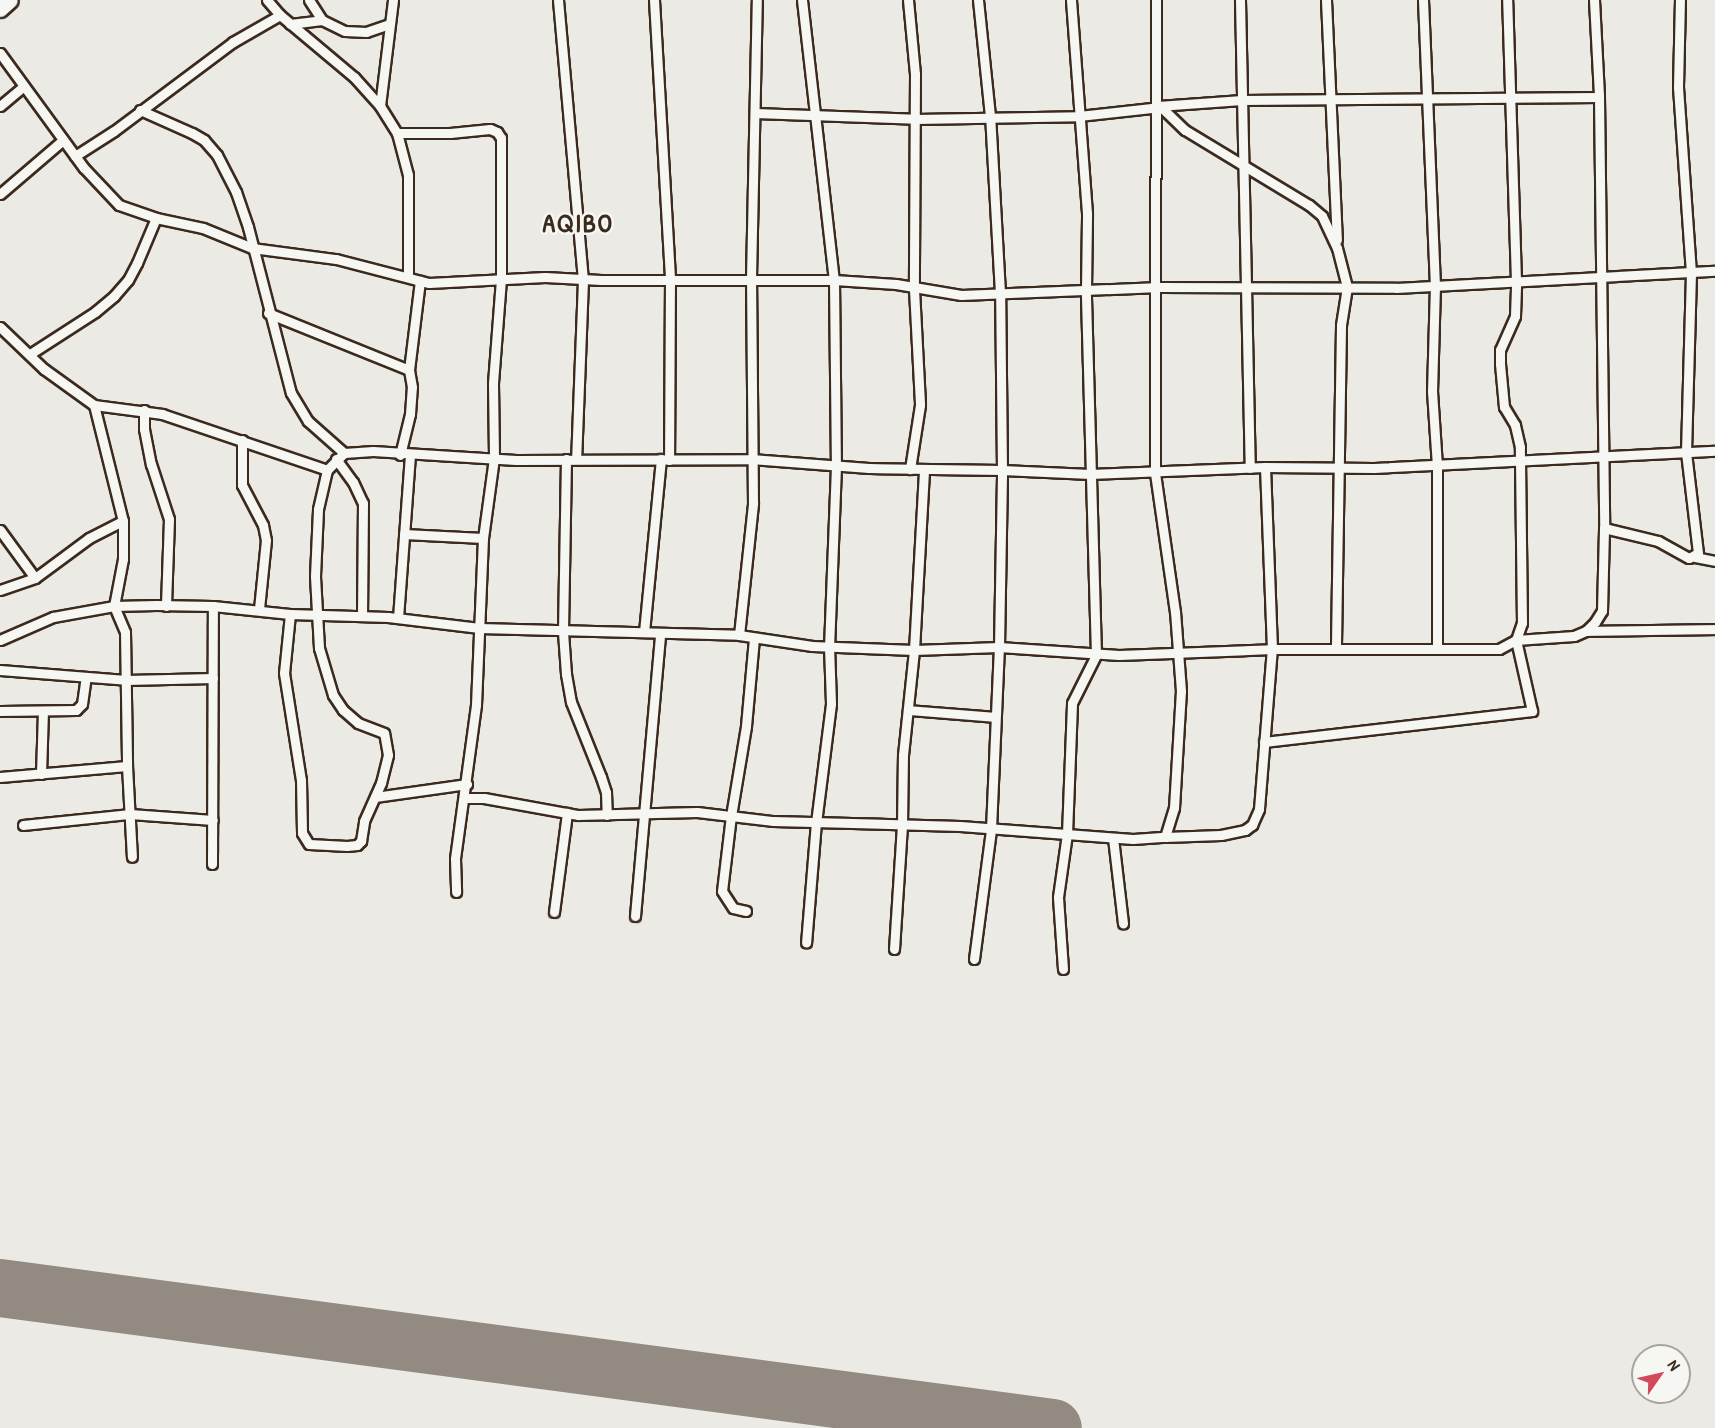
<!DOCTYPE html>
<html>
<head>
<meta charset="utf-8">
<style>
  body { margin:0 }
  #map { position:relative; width:1715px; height:1428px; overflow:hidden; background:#ebeae5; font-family:"Patrick Hand",sans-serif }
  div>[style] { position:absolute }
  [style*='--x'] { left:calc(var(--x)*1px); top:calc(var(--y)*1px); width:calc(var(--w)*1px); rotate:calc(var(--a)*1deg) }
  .runway>* { height:58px; margin:-29px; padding:0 29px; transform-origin:29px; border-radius:29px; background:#938a82 }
  .roads { filter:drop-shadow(2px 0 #3b2a1e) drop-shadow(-2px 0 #3b2a1e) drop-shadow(0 2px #3b2a1e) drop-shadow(0 -2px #3b2a1e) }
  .minor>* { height:9px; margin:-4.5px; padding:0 4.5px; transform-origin:4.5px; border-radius:4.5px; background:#f6f6f2 }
  .trunk>* { height:15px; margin:-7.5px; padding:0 7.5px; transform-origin:7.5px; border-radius:7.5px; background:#f6f6f2 }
  span { translate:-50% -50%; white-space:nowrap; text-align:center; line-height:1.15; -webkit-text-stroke:5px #f6f6f2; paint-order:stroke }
  .district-label { font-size:26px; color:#3b2a1e; font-weight:700; letter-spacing:1.5px }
  .north { position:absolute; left:1631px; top:1344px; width:60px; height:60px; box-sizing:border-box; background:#f6f6f2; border:2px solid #aba49d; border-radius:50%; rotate:56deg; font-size:16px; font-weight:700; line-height:24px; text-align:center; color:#3b2a1e }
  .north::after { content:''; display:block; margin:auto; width:21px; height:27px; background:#d1495b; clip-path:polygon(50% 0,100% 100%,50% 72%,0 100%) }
</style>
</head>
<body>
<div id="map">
  <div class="runway">
    <div style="--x:0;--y:1288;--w:1062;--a:7.57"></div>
  </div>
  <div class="roads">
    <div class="minor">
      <div style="--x:267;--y:0;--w:20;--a:49"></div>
      <div style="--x:280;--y:15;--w:97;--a:40"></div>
      <div style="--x:354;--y:77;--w:39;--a:48"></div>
      <div style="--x:380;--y:106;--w:32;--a:58"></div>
      <div style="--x:397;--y:133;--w:53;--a:0"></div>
      <div style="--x:450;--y:133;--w:40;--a:-5.7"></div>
      <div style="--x:490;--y:129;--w:8;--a:23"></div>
      <div style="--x:497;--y:132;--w:7;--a:56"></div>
      <div style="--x:501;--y:138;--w:141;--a:90"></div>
      <div style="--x:501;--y:279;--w:105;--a:94.4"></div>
      <div style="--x:493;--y:384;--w:74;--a:89.2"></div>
      <div style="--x:494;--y:458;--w:81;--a:97.8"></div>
      <div style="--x:483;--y:538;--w:167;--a:92.4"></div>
      <div style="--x:476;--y:705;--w:155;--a:97.8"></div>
      <div style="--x:455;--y:859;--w:33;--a:88"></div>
      <div style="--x:309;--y:0;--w:24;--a:57"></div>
      <div style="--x:322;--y:20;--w:25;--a:26"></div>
      <div style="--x:345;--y:31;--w:21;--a:3"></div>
      <div style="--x:366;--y:32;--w:24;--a:-19"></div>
      <div style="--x:558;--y:0;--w:281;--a:84.9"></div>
      <div style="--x:583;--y:280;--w:179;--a:92.2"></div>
      <div style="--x:654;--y:0;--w:279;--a:86.7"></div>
      <div style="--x:670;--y:279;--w:181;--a:90.3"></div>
      <div style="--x:802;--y:0;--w:282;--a:83.5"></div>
      <div style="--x:834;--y:280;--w:186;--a:89.4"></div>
      <div style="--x:836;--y:466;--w:180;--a:92.2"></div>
      <div style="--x:829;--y:646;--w:58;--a:88"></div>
      <div style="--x:831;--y:704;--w:119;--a:97.2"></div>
      <div style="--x:816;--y:822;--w:121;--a:94.7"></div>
      <div style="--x:908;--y:0;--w:74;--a:84.6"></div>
      <div style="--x:915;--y:74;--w:215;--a:90.3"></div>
      <div style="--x:914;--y:289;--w:116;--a:87"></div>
      <div style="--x:920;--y:405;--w:65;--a:98.9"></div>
      <div style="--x:1240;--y:0;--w:468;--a:88.8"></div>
      <div style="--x:1326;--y:0;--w:240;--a:87.4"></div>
      <div style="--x:1423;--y:0;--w:285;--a:87.6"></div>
      <div style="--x:1435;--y:285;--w:106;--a:91.6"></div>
      <div style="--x:1432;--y:391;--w:75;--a:86.2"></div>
      <div style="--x:1437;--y:466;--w:182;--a:90"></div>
      <div style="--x:1594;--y:0;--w:97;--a:87"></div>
      <div style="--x:1599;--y:97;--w:431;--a:89.3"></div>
      <div style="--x:1604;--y:528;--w:56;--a:13.5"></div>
      <div style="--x:1658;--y:541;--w:35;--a:29"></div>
      <div style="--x:1689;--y:558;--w:10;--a:-29"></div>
      <div style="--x:1698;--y:553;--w:102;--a:-96.8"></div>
      <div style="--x:1686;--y:452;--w:179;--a:-88.4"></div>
      <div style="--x:1691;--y:273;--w:186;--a:-94"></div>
      <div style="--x:1678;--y:87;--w:87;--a:-88.7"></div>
      <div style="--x:290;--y:24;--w:32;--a:-7"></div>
      <div style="--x:0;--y:53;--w:142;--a:53.9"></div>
      <div style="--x:84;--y:168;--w:51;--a:46.6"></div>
      <div style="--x:119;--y:205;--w:39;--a:19"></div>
      <div style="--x:156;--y:218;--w:48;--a:12"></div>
      <div style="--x:203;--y:228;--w:53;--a:22.2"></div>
      <div style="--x:252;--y:248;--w:85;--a:7.5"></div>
      <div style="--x:336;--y:259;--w:96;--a:14.5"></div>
      <div style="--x:429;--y:283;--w:116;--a:-3"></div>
      <div style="--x:545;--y:277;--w:56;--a:3.1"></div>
      <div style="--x:601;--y:280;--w:233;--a:0"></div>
      <div style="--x:834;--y:280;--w:62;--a:3.7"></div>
      <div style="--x:896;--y:284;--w:66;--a:9.6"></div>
      <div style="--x:961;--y:295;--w:199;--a:-2.3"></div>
      <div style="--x:1160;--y:287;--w:236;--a:0.2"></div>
      <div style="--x:1396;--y:288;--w:319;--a:-3.1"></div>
      <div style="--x:0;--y:106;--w:31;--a:-40"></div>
      <div style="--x:380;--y:106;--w:107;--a:-83"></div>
      <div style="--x:1158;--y:106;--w:84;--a:-4.1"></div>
      <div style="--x:1242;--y:100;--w:357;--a:-0.5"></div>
      <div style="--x:140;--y:110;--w:57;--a:23.9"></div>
      <div style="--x:192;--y:133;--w:14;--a:30"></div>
      <div style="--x:204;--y:140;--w:20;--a:49"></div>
      <div style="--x:217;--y:155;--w:42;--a:62.8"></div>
      <div style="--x:236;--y:192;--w:37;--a:71"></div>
      <div style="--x:248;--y:227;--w:171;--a:75.5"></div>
      <div style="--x:291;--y:393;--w:33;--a:59"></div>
      <div style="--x:308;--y:421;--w:48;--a:41.6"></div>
      <div style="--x:755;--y:113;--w:160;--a:2.1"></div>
      <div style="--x:915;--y:119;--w:164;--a:-1"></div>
      <div style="--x:1079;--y:116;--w:82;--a:-6.3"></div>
      <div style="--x:1161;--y:107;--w:33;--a:44"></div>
      <div style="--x:1185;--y:130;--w:145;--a:31.2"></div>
      <div style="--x:1309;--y:205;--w:17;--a:40"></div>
      <div style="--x:1322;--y:216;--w:35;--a:65"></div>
      <div style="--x:1337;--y:248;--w:40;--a:75.6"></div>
      <div style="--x:1347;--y:287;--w:39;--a:99"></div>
      <div style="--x:1341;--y:326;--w:323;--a:90.9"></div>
      <div style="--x:397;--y:133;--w:43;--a:75.3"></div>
      <div style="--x:408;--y:175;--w:102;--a:90"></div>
      <div style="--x:75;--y:156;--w:46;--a:-32.7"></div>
      <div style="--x:114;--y:131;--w:149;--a:-36.8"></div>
      <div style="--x:233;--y:42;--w:54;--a:-29.9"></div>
      <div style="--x:0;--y:194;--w:83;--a:-40.6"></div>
      <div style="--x:268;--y:313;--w:152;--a:22"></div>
      <div style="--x:0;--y:327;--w:61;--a:43.7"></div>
      <div style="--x:44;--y:369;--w:62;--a:35.8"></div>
      <div style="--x:94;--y:405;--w:69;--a:7.5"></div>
      <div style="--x:162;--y:414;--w:174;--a:18.7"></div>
      <div style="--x:30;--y:354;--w:77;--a:-32.9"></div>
      <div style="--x:95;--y:312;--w:25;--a:-40"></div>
      <div style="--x:114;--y:296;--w:21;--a:-49"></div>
      <div style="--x:128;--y:280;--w:19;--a:-62"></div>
      <div style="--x:137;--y:263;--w:49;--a:-67.1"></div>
      <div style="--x:94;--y:405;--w:120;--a:76"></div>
      <div style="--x:123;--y:521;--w:38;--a:90"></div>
      <div style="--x:123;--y:559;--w:48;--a:100.8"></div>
      <div style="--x:114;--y:606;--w:28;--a:67"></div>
      <div style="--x:125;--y:632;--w:134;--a:89.1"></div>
      <div style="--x:127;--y:766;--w:91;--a:86.9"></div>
      <div style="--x:144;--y:410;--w:19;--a:90"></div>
      <div style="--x:144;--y:429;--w:36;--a:79"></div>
      <div style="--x:151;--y:464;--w:58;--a:71.9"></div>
      <div style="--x:169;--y:519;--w:87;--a:92"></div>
      <div style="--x:242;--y:440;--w:45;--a:90"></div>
      <div style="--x:242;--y:485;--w:45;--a:62.3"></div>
      <div style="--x:263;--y:525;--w:15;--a:79"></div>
      <div style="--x:266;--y:540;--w:69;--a:95.8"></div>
      <div style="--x:400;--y:455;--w:42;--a:-76.3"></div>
      <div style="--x:410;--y:414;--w:27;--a:-86"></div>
      <div style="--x:412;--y:387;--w:17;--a:-100"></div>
      <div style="--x:409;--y:370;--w:90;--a:-83"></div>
      <div style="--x:336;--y:459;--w:29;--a:54"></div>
      <div style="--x:353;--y:482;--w:23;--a:65"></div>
      <div style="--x:363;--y:503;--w:113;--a:90.5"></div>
      <div style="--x:566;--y:459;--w:173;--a:91"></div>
      <div style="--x:563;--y:632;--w:42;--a:85.9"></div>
      <div style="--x:566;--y:674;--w:28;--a:80"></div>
      <div style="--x:571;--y:702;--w:81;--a:68.2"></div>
      <div style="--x:601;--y:777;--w:16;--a:72"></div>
      <div style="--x:606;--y:792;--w:23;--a:88"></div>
      <div style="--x:0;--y:530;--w:59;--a:53.9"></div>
      <div style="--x:404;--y:534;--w:79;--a:2.9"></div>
      <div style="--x:1695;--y:557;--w:20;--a:11"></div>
      <div style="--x:0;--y:590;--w:37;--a:-19"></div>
      <div style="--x:35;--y:578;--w:67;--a:-36.5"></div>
      <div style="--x:89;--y:538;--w:38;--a:-27"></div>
      <div style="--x:290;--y:614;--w:59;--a:95.8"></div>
      <div style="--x:284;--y:673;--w:108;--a:81"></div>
      <div style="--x:301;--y:780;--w:53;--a:88.9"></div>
      <div style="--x:302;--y:833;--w:13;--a:58"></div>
      <div style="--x:309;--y:844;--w:38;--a:3"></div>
      <div style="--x:347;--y:846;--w:10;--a:-6"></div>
      <div style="--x:357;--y:845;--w:6;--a:-45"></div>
      <div style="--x:361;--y:841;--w:20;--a:-81"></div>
      <div style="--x:364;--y:821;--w:42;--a:-65.9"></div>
      <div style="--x:381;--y:783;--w:29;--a:-76"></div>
      <div style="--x:388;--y:755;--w:22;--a:-100"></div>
      <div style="--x:384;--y:733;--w:28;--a:-159"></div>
      <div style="--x:358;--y:723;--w:20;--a:-139"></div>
      <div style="--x:343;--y:710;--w:18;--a:-124"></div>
      <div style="--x:333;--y:695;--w:49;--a:-106.6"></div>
      <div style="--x:319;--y:648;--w:72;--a:-93.2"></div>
      <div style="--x:315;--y:576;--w:67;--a:-87.4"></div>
      <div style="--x:318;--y:509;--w:40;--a:-77"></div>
      <div style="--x:327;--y:470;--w:24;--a:-45"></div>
      <div style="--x:344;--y:453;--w:29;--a:-4"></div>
      <div style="--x:373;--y:451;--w:143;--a:3.6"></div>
      <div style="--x:516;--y:460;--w:235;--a:-0.2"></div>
      <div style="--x:751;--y:459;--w:118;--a:4.4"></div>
      <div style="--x:869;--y:468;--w:133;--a:0.9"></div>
      <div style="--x:1002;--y:470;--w:88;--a:2.6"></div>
      <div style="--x:1090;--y:474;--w:175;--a:-2.3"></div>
      <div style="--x:1265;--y:467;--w:109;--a:0.5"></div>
      <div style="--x:1374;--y:468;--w:341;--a:-2.9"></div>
      <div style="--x:398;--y:618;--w:162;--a:-85.8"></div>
      <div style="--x:1586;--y:631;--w:129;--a:-0.9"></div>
      <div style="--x:644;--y:632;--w:174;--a:-84.4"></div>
      <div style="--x:739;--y:635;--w:74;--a:8.6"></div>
      <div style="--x:812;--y:646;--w:102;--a:2.2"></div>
      <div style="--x:914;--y:650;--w:85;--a:-2"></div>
      <div style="--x:999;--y:647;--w:120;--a:3.8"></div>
      <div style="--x:1119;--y:655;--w:153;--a:-2.2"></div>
      <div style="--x:1272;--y:649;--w:227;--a:0"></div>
      <div style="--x:1499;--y:649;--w:19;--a:-28"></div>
      <div style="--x:1516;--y:640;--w:18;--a:-71"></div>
      <div style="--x:1522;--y:623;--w:176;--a:-90.7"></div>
      <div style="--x:1520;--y:447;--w:23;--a:-103"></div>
      <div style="--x:1515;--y:425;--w:21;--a:-121"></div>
      <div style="--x:1504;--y:407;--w:43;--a:-95.3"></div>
      <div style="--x:1500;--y:364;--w:14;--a:-90"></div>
      <div style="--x:1500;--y:350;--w:37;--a:-66"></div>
      <div style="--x:1515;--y:316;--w:35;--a:-88"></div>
      <div style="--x:1516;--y:281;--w:281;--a:-91.8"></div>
      <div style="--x:0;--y:640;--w:58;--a:-23.5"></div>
      <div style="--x:53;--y:617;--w:62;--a:-10.2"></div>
      <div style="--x:114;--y:606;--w:42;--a:-1.4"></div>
      <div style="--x:156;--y:605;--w:57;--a:1"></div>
      <div style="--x:213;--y:606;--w:77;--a:5.9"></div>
      <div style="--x:290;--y:614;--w:98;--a:1.8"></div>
      <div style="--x:388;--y:617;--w:92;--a:6.9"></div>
      <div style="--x:479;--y:628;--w:260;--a:1.5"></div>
      <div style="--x:739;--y:635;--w:133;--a:-83.9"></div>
      <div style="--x:753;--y:503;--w:225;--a:-90.5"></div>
      <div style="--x:751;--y:278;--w:278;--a:-88.8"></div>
      <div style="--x:0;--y:670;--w:126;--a:4.5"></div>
      <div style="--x:126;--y:680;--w:87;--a:-1.3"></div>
      <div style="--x:908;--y:710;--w:87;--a:4.6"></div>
      <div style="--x:0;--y:711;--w:76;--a:-0.8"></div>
      <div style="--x:76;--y:710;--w:8;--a:-45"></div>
      <div style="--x:82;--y:704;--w:27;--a:-82"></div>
      <div style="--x:1264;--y:742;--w:270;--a:-6.6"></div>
      <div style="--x:1532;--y:711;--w:73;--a:-102.7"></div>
      <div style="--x:1516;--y:640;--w:58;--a:-3.9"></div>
      <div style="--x:1574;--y:636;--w:13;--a:-23"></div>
      <div style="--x:1586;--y:631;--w:13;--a:-45"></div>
      <div style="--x:1595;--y:622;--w:13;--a:-58"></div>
      <div style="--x:1602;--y:611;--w:83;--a:-88.6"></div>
      <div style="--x:41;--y:774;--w:62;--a:-88.2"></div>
      <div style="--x:0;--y:777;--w:127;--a:-5"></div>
      <div style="--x:375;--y:797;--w:93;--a:-8"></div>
      <div style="--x:465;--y:798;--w:19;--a:0"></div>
      <div style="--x:484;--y:798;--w:96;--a:10.3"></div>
      <div style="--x:578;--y:815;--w:119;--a:-1.4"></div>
      <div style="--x:697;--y:812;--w:77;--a:6.8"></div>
      <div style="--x:773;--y:821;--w:187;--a:1.5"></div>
      <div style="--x:960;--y:826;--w:173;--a:4.3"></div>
      <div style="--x:1133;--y:839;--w:32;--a:-4"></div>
      <div style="--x:1165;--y:837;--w:30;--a:-73"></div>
      <div style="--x:1174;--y:808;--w:117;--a:-86.6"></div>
      <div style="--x:1181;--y:691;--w:79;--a:-94.3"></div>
      <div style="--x:1175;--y:612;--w:139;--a:-98.2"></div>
      <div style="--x:1155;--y:474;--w:474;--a:-89.9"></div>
      <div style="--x:23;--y:825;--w:108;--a:-5.9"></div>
      <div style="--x:130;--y:814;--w:83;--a:4.1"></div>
      <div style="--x:1165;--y:837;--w:56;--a:-2"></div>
      <div style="--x:1221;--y:835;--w:25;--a:-12"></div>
      <div style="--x:1245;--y:830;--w:9;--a:-36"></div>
      <div style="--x:1252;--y:825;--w:17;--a:-66"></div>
      <div style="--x:1259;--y:809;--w:161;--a:-85.4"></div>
      <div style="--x:1272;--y:649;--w:182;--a:-92.2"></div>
      <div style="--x:1113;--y:838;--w:86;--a:83.3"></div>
      <div style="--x:212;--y:864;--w:258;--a:-89.8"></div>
      <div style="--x:746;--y:911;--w:13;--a:-167"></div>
      <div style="--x:733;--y:908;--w:20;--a:-123"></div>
      <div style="--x:722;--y:891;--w:76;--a:-83.2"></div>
      <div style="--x:731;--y:816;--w:91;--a:-80.5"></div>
      <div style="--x:746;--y:726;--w:88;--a:-84.8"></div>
      <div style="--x:554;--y:912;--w:100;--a:-82.5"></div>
      <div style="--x:635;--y:916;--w:283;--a:-84.9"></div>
      <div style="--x:894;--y:949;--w:124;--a:-86.3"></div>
      <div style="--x:902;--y:825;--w:70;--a:-89.2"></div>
      <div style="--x:903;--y:755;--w:106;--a:-84"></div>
      <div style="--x:914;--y:650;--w:180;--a:-86.8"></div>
      <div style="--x:974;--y:959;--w:131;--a:-82.5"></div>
      <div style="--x:991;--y:829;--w:182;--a:-87.5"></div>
      <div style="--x:999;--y:647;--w:177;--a:-89"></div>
      <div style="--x:1002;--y:470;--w:177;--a:-90.6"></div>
      <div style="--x:1000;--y:293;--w:177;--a:-93.2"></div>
      <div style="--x:990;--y:116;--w:117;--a:-95.9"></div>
      <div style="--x:1063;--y:969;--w:72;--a:-94"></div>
      <div style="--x:1058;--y:897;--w:64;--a:-81.9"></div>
      <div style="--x:1067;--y:834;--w:131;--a:-87.8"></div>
      <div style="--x:1072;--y:703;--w:54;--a:-63.4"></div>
      <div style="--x:1096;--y:655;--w:366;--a:-91.6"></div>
      <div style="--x:1086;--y:289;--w:76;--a:-89.2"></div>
      <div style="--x:1087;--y:213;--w:214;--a:-94.3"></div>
    </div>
    <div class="trunk">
      <div style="--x:0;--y:9;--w:13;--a:-42"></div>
    </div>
  </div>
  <div class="district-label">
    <span style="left:578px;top:223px">AQIBO</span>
  </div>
  <div class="north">N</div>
</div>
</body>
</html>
